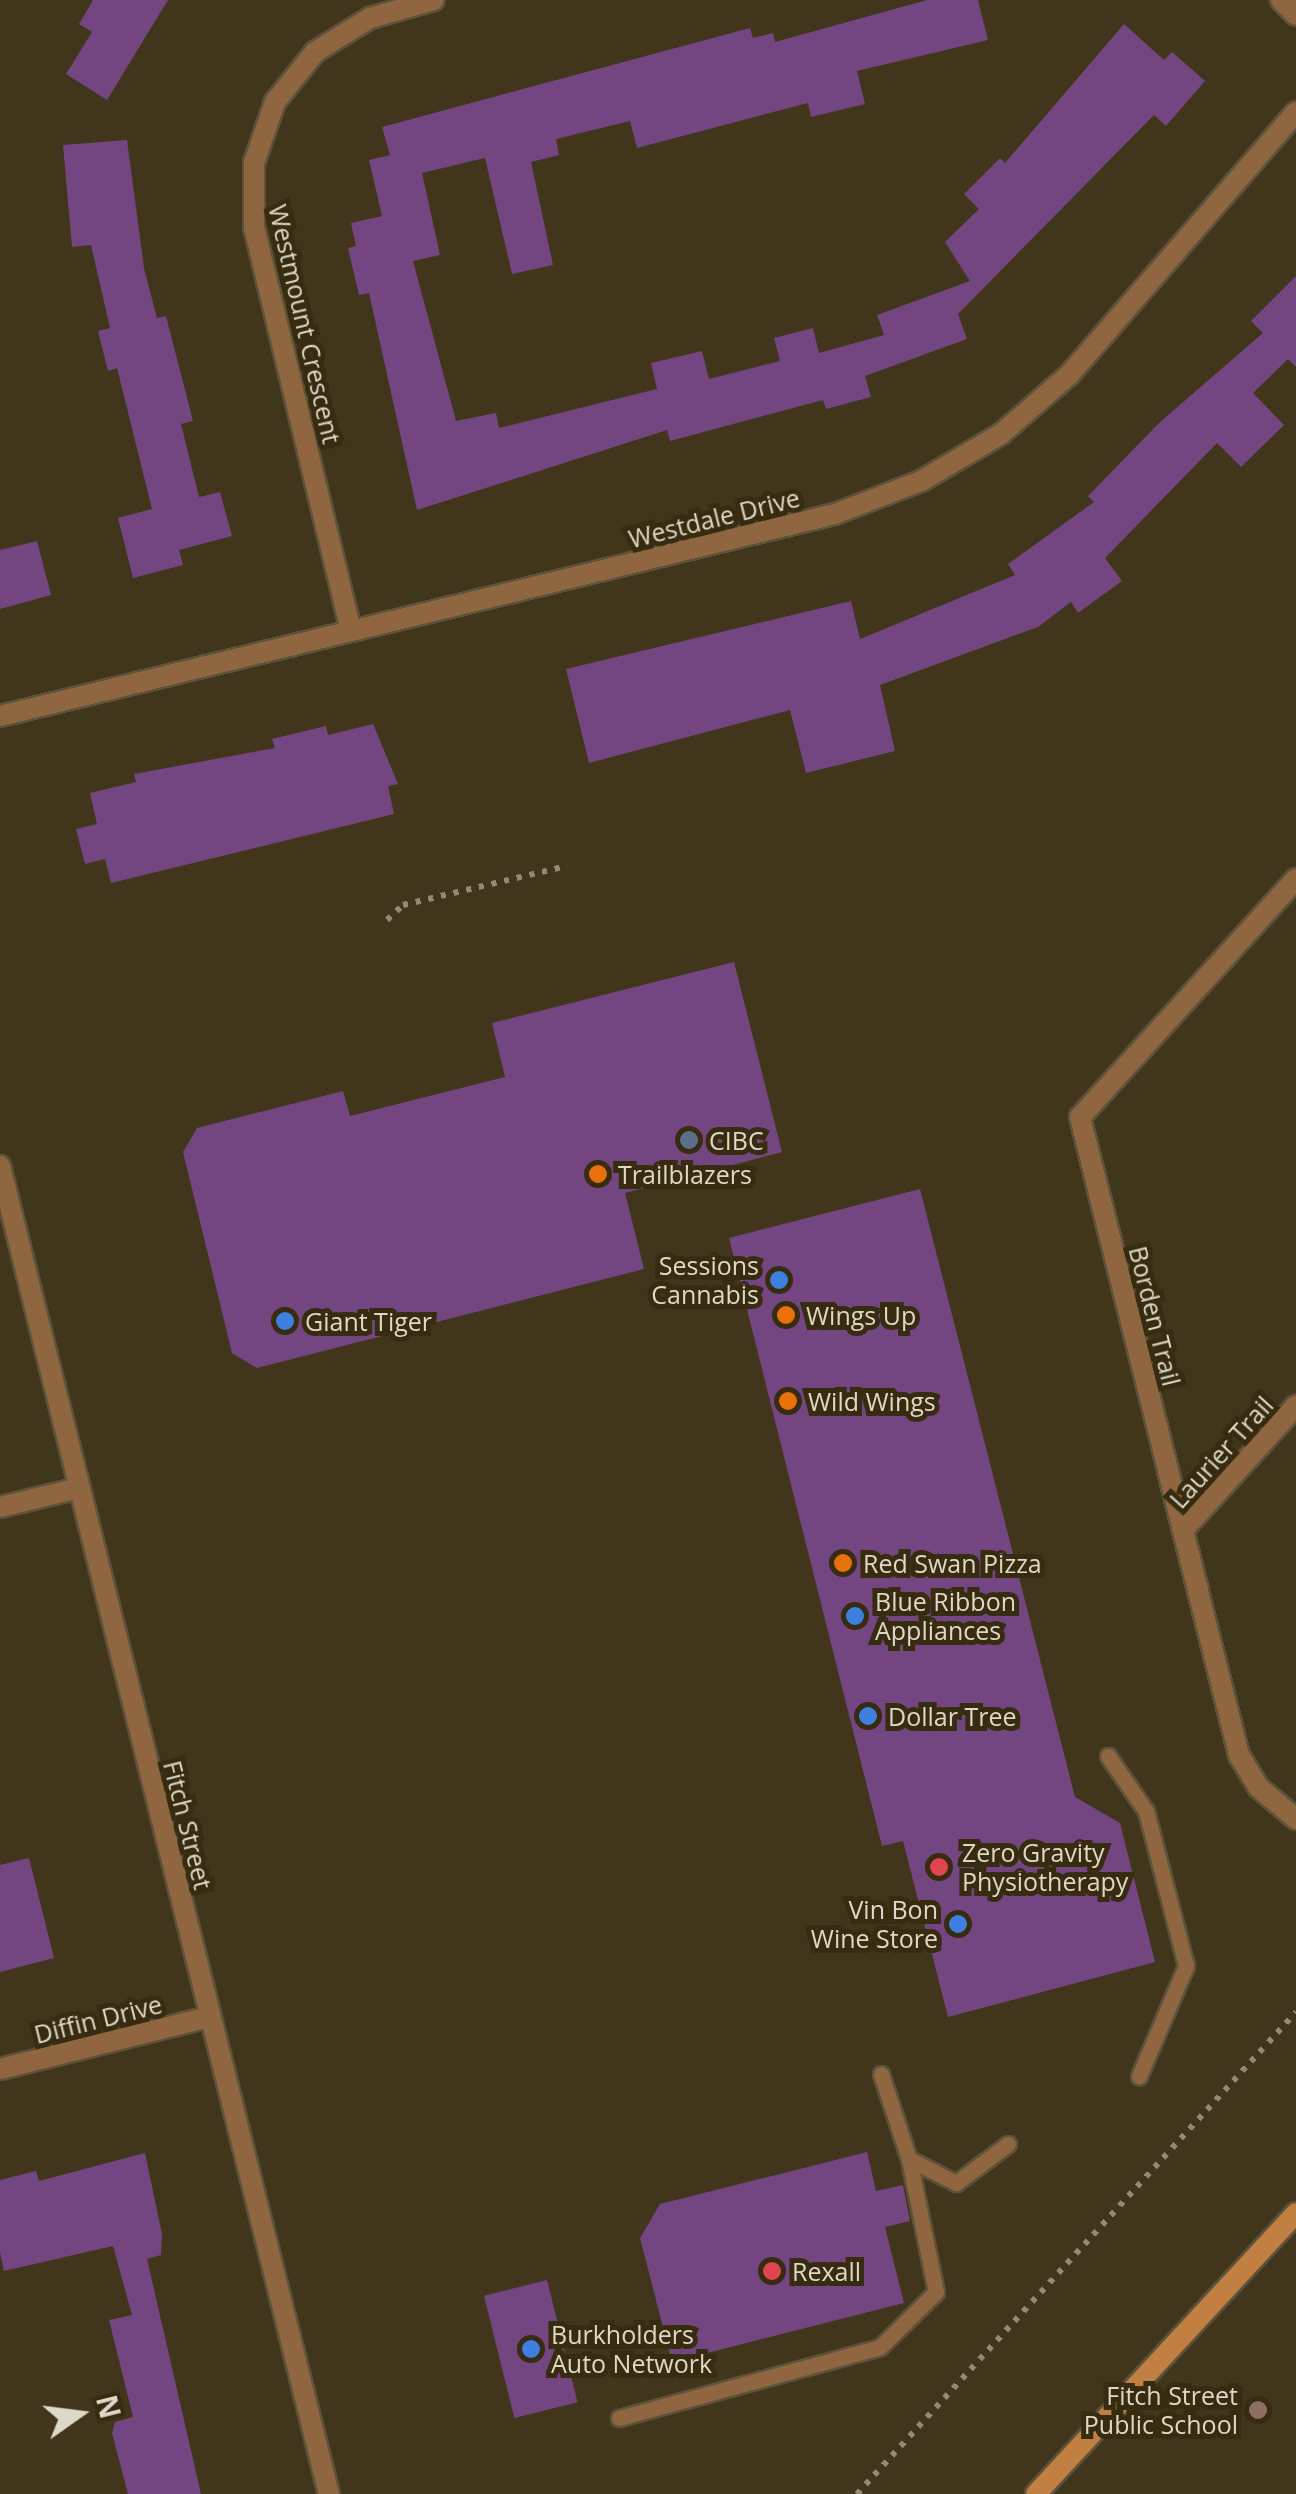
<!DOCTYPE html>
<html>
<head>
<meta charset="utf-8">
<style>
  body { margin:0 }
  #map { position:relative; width:1296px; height:2494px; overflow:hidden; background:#41351b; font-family:"Open Sans",sans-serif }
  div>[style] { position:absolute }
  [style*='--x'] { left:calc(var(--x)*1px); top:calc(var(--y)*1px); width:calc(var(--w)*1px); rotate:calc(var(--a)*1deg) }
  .building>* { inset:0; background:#744681; transform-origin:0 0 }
  .path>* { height:6px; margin-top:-3px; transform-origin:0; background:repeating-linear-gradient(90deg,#938975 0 5px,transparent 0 13px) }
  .roads { filter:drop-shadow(2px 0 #5d523a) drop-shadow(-2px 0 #5d523a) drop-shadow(0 2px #5d523a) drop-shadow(0 -2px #5d523a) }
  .service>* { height:15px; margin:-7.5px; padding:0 7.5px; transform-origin:7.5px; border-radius:7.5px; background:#906641 }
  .minor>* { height:20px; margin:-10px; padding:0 10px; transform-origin:10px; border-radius:10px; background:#906641 }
  .tertiary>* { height:20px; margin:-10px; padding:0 10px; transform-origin:10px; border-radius:10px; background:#906641 }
  .secondary>* { height:20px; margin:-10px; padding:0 10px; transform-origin:10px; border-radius:10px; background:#c17f41 }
  .dots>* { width:28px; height:28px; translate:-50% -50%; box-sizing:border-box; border:5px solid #372b10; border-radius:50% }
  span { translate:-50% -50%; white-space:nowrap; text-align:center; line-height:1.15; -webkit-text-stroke:10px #372b10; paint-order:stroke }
  .street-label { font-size:25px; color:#dfd7c8 }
  .poi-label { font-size:25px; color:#dfd7c8 }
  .left { translate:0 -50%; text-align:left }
  .right { translate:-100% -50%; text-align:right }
  .north { position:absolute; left:30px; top:2364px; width:100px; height:100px; -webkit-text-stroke:8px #372b10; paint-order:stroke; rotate:76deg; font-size:28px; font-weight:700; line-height:40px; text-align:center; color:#dfd7c8 }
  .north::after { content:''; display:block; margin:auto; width:35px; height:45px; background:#dfd7c8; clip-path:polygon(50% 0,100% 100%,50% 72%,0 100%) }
</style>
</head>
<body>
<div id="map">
  <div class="building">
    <div style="clip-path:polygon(93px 0,168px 0,107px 100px,66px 74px,92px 32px,79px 24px)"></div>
    <div style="clip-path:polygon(927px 0,978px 0,988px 40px,857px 71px,865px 104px,811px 117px,808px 103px,637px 148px,630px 121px,556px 139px,559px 155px,531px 162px,553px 265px,512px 274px,485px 158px,422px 173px,440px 255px,413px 261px,456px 421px,496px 413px,499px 428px,657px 389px,651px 363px,702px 351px,709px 379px,780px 361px,774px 338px,813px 328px,819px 353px,884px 335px,877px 315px,970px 281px,945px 242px,979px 209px,964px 194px,1000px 158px,1005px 163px,1124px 24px,1164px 60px,1172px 52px,1205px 81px,1166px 126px,1154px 115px,958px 314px,967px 339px,865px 376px,871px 397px,826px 409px,823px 400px,670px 441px,667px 430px,417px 510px,369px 293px,359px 295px,348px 248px,356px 246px,351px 223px,382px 216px,369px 160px,390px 155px,382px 127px,750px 28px,753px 38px,773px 33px,775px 42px)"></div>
    <div style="clip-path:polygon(127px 140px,144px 268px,157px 318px,166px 316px,193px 421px,181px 424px,199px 497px,220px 492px,232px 536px,179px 550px,183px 565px,133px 578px,118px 518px,152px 509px,117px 368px,108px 371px,98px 331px,110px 328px,91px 245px,72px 247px,63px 145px)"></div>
    <div style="clip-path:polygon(1296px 276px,1296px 367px,1288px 359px,1253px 393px,1284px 425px,1241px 467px,1217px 443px,1105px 558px,1122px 581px,1078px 613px,1071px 602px,1038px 627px,880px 685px,895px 751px,806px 773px,790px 710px,589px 763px,566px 669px,851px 601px,860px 639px,1015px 575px,1008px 564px,1094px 502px,1088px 496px,1160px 422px,1263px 333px,1251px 321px)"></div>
    <div style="clip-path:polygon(37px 541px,51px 595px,0 609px,0 550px)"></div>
    <div style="clip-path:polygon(373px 724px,398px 784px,388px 786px,394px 814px,111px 883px,105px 859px,85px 864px,76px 829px,97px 824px,90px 793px,136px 782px,134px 774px,275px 748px,272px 739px,326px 726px,328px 735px)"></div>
    <div style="clip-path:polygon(734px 962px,782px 1152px,625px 1193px,644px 1269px,257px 1368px,232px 1353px,183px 1152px,197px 1128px,343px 1091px,350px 1116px,505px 1077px,492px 1023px)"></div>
    <div style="clip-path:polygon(920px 1189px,1075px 1797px,1120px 1823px,1155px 1962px,948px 2017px,903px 1841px,882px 1846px,729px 1238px)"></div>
    <div style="clip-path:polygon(29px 1858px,54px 1958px,0 1972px,0 1865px)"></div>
    <div style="clip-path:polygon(867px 2152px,876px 2191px,903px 2185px,910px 2221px,885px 2227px,904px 2303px,672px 2362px,640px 2238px,660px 2204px)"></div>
    <div style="clip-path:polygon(145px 2153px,162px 2234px,161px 2255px,147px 2259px,201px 2494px,128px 2494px,112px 2433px,115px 2422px,133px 2417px,109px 2320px,132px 2315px,113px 2246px,4px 2271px,0 2252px,0 2180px,36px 2171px,39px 2181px)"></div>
    <div style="left:547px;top:2280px;width:126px;height:65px;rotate:76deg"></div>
  </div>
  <div class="path">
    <div style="--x:387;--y:920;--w:22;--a:-43"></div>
    <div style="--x:403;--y:905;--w:169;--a:-13.4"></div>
    <div style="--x:857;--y:2494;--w:652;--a:-47.67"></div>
  </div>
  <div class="roads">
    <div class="service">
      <div style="--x:1108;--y:1756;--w:67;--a:55.4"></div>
      <div style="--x:1146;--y:1811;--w:160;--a:75.5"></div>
      <div style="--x:1186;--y:1966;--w:120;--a:113.1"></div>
      <div style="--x:881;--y:2074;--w:89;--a:71.8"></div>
      <div style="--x:909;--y:2159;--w:53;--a:27.1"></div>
      <div style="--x:956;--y:2183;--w:65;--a:-36.9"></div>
      <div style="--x:619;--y:2418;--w:270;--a:-15.2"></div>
      <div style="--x:880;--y:2347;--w:78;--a:-44.5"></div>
      <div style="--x:936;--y:2292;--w:136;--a:-101.5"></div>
    </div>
    <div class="minor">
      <div style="--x:1281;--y:0;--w:21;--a:45"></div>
      <div style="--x:351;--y:631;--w:415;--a:-103.5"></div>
      <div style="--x:254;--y:228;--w:65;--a:-90"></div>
      <div style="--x:254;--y:163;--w:65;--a:-71"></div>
      <div style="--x:275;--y:102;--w:64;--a:-51.3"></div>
      <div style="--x:315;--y:52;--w:65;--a:-31.7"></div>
      <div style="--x:370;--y:18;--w:66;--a:-15.7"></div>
      <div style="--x:0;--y:716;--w:859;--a:-13.6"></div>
      <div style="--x:835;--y:514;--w:92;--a:-21"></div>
      <div style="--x:921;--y:481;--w:93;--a:-30.4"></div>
      <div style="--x:1001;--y:434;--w:91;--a:-41"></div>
      <div style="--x:1070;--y:374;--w:346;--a:-49.2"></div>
      <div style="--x:1296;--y:879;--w:321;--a:132.2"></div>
      <div style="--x:1080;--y:1117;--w:658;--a:76.01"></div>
      <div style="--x:1239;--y:1755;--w:37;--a:59"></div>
      <div style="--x:1258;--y:1787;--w:50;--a:40.1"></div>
      <div style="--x:0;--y:1507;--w:81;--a:-13.5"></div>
      <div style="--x:1183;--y:1530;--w:168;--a:-47.7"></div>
      <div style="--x:0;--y:2069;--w:215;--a:-14"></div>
    </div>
    <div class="tertiary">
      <div style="--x:0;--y:1166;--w:1368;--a:76.09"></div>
    </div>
    <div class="secondary">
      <div style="--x:1036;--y:2494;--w:383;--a:-47.2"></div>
    </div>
  </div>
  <div class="dots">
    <div style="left:689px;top:1140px;background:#5c6f8a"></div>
    <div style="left:598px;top:1174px;background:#e8710a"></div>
    <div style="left:779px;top:1280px;background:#3f7fe0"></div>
    <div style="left:786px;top:1315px;background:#e8710a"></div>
    <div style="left:285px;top:1321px;background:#3f7fe0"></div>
    <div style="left:788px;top:1401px;background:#e8710a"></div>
    <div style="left:843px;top:1563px;background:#e8710a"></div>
    <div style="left:855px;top:1616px;background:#3f7fe0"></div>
    <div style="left:868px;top:1716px;background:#3f7fe0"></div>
    <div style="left:939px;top:1867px;background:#e0444e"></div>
    <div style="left:958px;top:1924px;background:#3f7fe0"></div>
    <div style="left:772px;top:2271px;background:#e0444e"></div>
    <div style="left:531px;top:2349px;background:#3f7fe0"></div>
    <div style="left:1258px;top:2410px;background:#8d6e63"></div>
  </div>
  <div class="street-label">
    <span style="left:305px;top:324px;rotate:77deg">Westmount Crescent</span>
    <span style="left:714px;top:518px;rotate:-14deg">Westdale Drive</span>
    <span style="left:1155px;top:1316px;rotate:76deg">Borden Trail</span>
    <span style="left:1221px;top:1452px;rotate:-48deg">Laurier Trail</span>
    <span style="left:188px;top:1825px;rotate:76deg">Fitch Street</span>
    <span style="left:98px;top:2019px;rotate:-14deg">Diffin Drive</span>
  </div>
  <div class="poi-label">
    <span class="left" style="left:709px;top:1140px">CIBC</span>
    <span class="left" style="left:618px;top:1174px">Trailblazers</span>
    <span class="right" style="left:759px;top:1280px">Sessions<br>Cannabis</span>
    <span class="left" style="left:806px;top:1315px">Wings Up</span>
    <span class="left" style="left:305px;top:1321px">Giant Tiger</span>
    <span class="left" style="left:808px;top:1401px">Wild Wings</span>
    <span class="left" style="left:863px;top:1563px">Red Swan Pizza</span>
    <span class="left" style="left:875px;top:1616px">Blue Ribbon<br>Appliances</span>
    <span class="left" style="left:888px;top:1716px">Dollar Tree</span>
    <span class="left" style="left:962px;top:1867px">Zero Gravity<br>Physiotherapy</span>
    <span class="right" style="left:938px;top:1924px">Vin Bon<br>Wine Store</span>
    <span class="left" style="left:792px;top:2271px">Rexall</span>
    <span class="left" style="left:551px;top:2349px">Burkholders<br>Auto Network</span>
    <span class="right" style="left:1238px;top:2410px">Fitch Street<br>Public School</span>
  </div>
  <div class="north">N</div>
</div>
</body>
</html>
